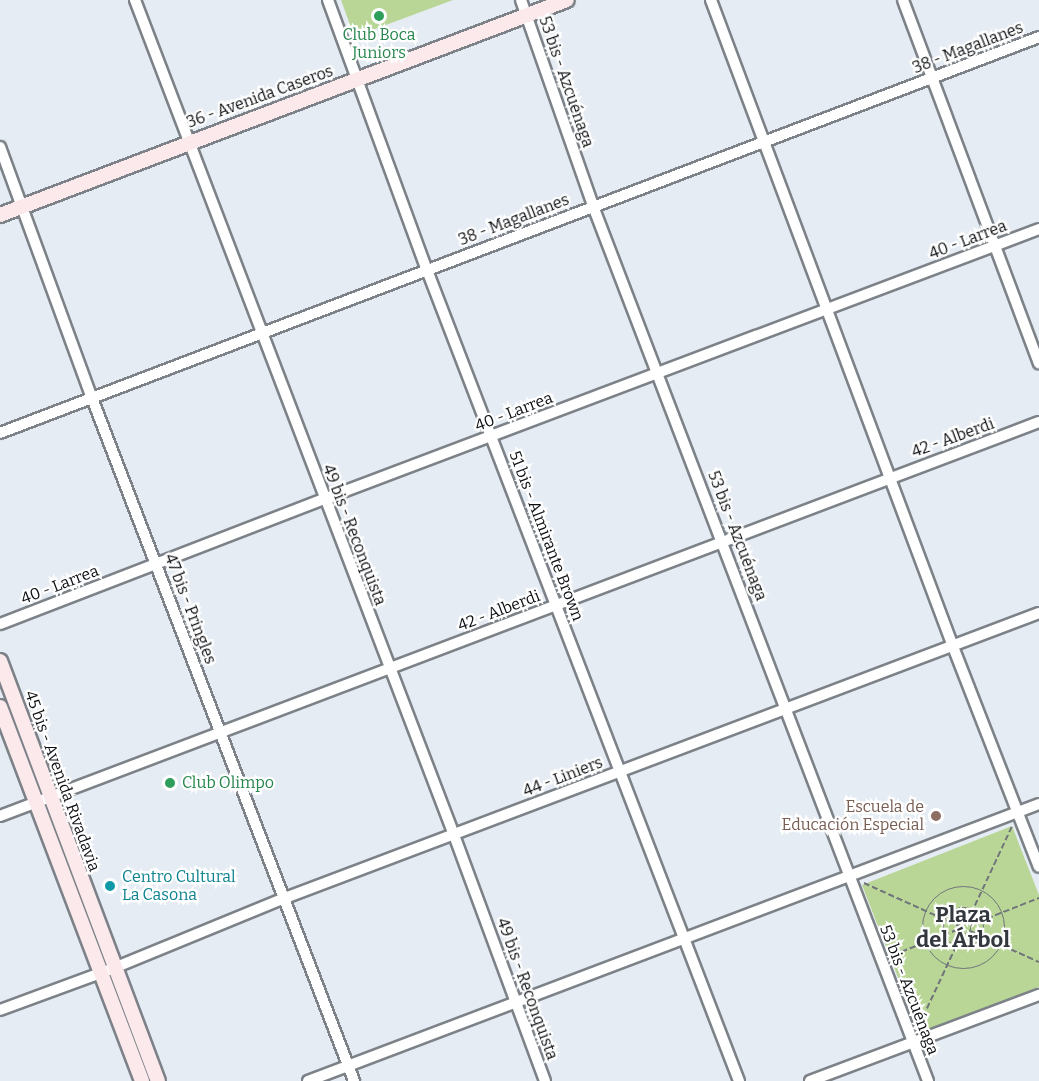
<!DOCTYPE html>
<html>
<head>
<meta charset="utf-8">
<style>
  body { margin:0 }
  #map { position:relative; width:1039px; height:1081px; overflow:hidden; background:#e5ecf3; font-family:Bitter,serif }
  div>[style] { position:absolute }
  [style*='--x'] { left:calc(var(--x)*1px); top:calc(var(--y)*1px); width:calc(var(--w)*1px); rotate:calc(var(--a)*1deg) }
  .green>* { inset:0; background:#b9d697 }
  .path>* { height:1.5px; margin-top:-0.75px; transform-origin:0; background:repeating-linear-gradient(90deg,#70757a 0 6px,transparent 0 9px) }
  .path>.ring { margin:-0.75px; padding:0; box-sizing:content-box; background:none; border:1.5px solid #70757a; border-radius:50% }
  .roads { filter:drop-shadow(2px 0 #7c8288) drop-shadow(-2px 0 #7c8288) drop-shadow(0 2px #7c8288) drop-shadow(0 -2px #7c8288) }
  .street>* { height:10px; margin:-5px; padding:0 5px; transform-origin:5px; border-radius:5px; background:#fff }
  .secondary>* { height:14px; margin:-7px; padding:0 7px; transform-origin:7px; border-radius:7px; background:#fce9ec }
  .dots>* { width:16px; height:16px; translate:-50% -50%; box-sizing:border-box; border:3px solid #fff; border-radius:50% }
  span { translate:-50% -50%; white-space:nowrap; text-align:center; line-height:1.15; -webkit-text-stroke:4.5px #fff; paint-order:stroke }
  .leisure-label { font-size:16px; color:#27864d }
  .left { translate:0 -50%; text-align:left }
  .street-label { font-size:16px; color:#0c0e11 }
  .education-label { font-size:16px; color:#785e54 }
  .right { translate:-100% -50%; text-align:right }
  .culture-label { font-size:16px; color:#0d838f }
  .district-label { font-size:22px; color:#33383e; font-weight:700 }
</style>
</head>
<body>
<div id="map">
  <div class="green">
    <div style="clip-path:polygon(341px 0,453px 0,359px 35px,353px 33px)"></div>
    <div style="clip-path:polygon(1012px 826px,1039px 895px,1039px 987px,920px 1034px,862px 885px)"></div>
  </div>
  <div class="path">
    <div style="--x:864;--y:883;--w:104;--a:24.4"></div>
    <div class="ring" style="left:923px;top:887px;width:80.5px;height:80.5px"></div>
    <div class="ring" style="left:944px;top:908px;width:38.5px;height:38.5px"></div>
    <div style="--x:967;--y:922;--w:106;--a:-64.9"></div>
    <div class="ring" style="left:959px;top:922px;width:10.5px;height:10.5px"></div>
    <div style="--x:970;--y:925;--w:74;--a:-21.4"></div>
    <div style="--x:970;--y:931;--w:76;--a:24.2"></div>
    <div style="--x:893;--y:955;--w:71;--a:-21.5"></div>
    <div style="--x:919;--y:1025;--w:102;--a:-64.9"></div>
  </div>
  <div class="roads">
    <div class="street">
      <div style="--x:135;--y:0;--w:894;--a:69.09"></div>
      <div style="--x:454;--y:835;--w:262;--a:69.7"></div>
      <div style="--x:328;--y:0;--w:288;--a:69.9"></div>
      <div style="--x:427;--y:270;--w:869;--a:68.96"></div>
      <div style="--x:521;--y:0;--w:218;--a:70.7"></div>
      <div style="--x:593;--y:206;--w:937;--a:69.05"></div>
      <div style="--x:711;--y:0;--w:688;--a:69.48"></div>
      <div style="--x:952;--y:644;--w:239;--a:68.7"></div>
      <div style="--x:903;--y:0;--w:388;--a:69.5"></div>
      <div style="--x:0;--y:147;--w:267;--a:69.9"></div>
      <div style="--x:92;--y:398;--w:732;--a:69.01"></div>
      <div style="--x:0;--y:433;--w:1112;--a:-20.86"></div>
      <div style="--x:0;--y:624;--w:347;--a:-21.1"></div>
      <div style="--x:324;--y:499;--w:764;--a:-20.69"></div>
      <div style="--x:0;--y:816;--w:1111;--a:-20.77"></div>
      <div style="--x:0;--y:1010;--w:121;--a:-20.2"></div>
      <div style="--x:114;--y:968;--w:185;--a:-22.3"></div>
      <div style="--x:285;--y:898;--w:806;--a:-20.71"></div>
      <div style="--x:308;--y:1081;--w:782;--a:-20.75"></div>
      <div style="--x:810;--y:1081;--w:245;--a:-20.6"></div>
    </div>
    <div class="secondary">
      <div style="--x:0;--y:215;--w:606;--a:-20.77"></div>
      <div style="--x:0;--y:661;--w:449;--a:69.4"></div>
      <div style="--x:0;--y:707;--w:400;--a:69.2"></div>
    </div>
  </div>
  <div class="dots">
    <div style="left:379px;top:16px;background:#2e9e5b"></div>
    <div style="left:170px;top:783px;background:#2e9e5b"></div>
    <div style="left:936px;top:816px;background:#8d6e63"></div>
    <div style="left:110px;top:886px;background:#0f9aa8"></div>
  </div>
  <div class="leisure-label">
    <span style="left:379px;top:44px">Club Boca<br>Juniors</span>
    <span class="left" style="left:182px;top:783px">Club Olimpo</span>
  </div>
  <div class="street-label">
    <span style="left:968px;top:48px;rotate:-21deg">38 - Magallanes</span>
    <span style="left:566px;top:82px;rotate:71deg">53 bis - Azcuénaga</span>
    <span style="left:260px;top:97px;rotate:-20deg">36 - Avenida Caseros</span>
    <span style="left:514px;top:220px;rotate:-21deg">38 - Magallanes</span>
    <span style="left:968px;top:240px;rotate:-21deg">40 - Larrea</span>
    <span style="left:514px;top:412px;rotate:-21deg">40 - Larrea</span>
    <span style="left:953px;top:438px;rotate:-20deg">42 - Alberdi</span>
    <span style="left:354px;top:535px;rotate:69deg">49 bis - Reconquista</span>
    <span style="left:546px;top:536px;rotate:69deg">51 bis - Almirante Brown</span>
    <span style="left:737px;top:536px;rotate:69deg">53 bis - Azcuénaga</span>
    <span style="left:60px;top:585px;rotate:-21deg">40 - Larrea</span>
    <span style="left:190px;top:609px;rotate:69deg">47 bis - Pringles</span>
    <span style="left:499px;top:611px;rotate:-21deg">42 - Alberdi</span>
    <span style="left:563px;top:777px;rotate:-21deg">44 - Liniers</span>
    <span style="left:62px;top:781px;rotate:70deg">45 bis - Avenida Rivadavia</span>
    <span style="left:527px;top:989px;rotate:70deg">49 bis - Reconquista</span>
    <span style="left:909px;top:990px;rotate:69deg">53 bis - Azcuénaga</span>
  </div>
  <div class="education-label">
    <span class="right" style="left:924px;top:816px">Escuela de<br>Educación Especial</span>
  </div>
  <div class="culture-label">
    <span class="left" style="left:122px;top:886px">Centro Cultural<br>La Casona</span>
  </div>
  <div class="district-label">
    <span style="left:963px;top:927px">Plaza<br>del Árbol</span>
  </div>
</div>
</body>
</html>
